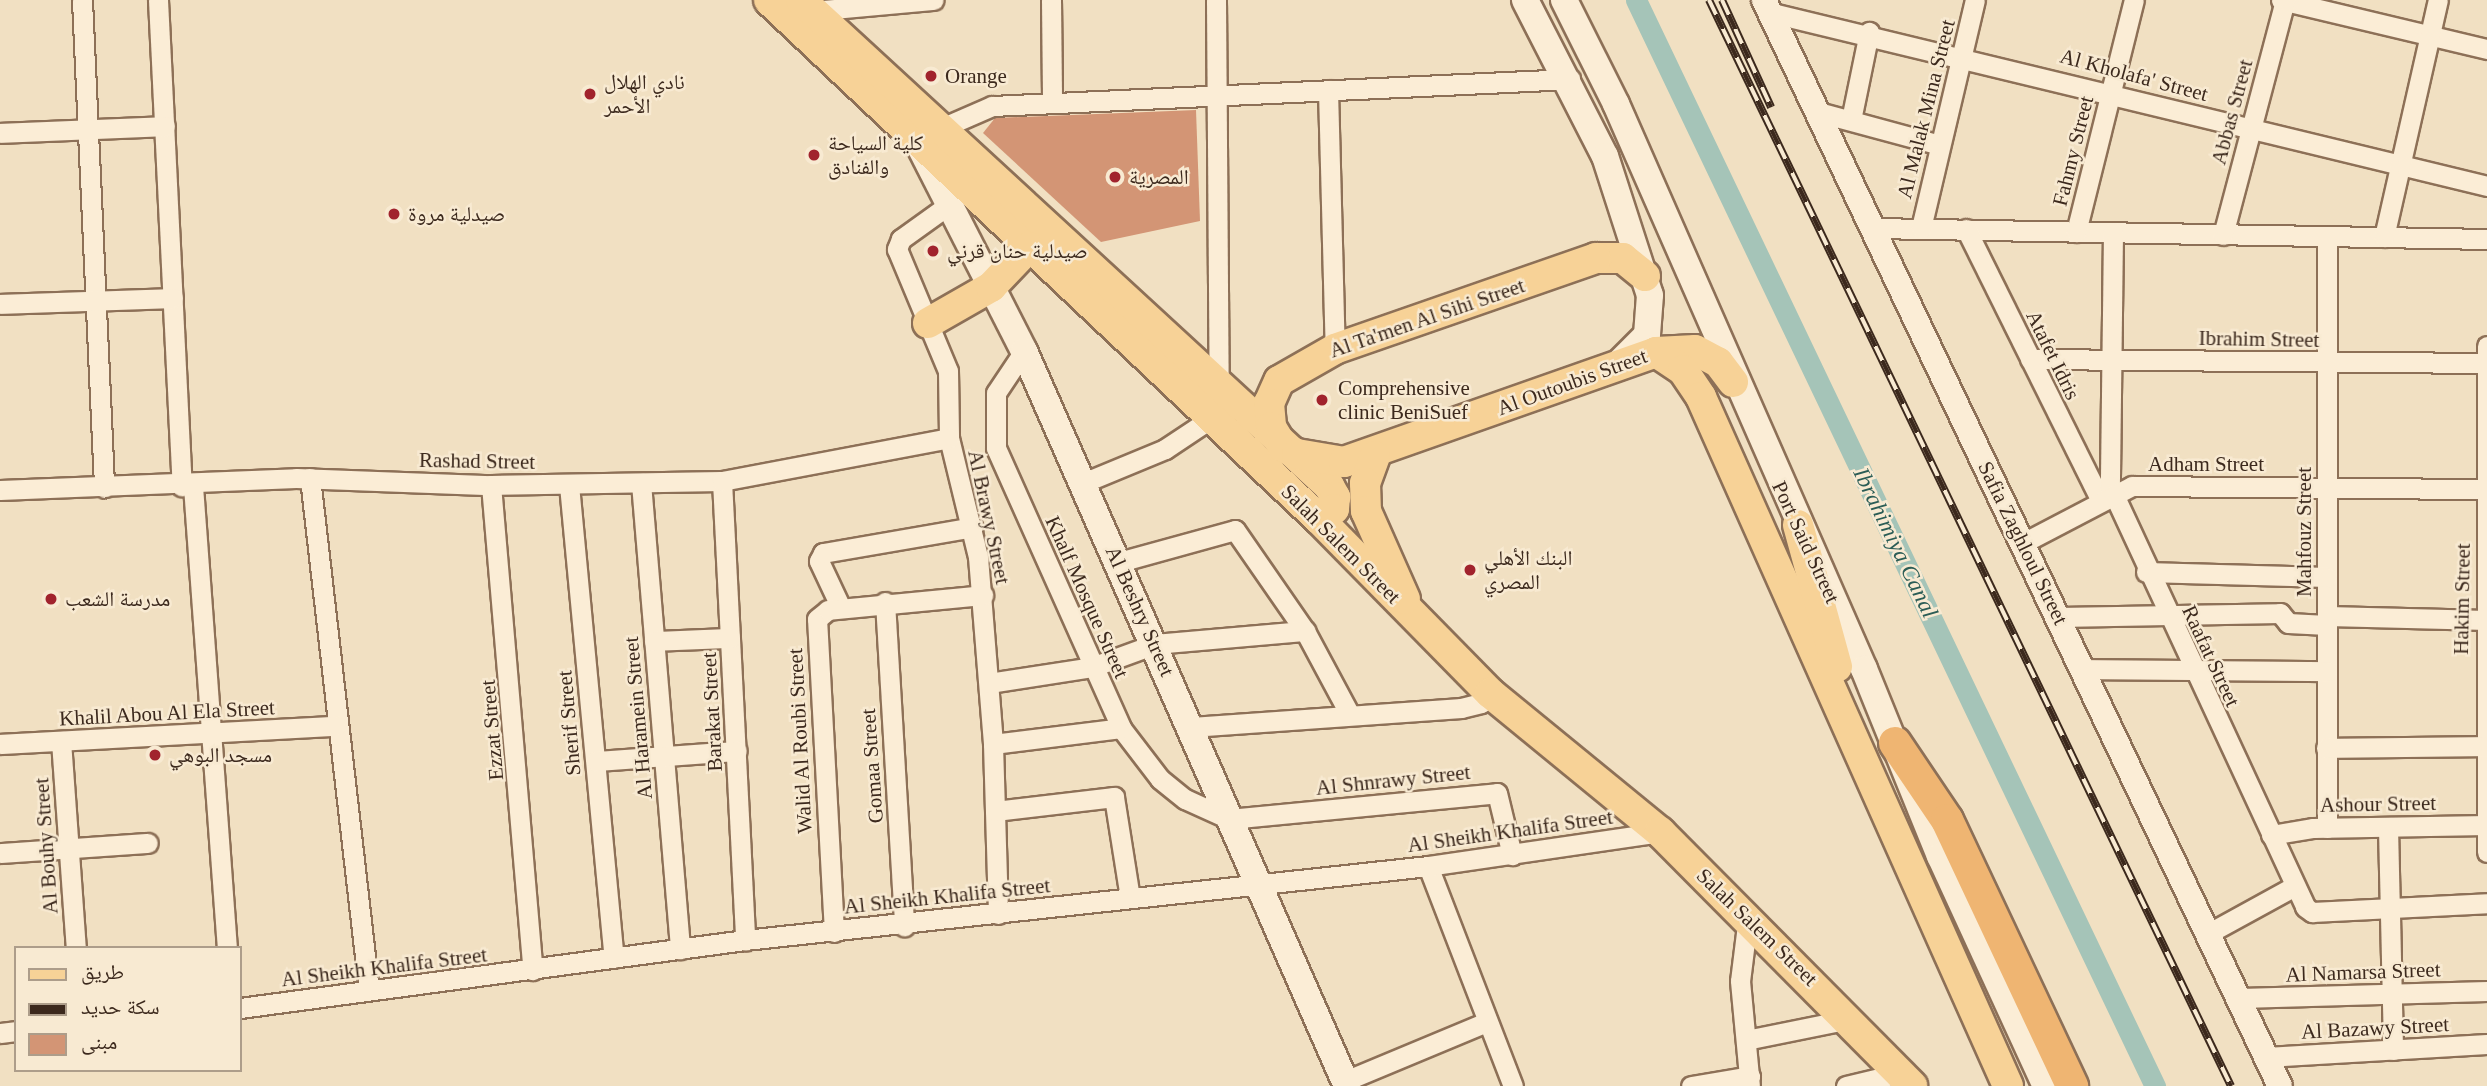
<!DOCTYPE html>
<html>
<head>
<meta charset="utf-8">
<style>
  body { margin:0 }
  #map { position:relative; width:2487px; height:1086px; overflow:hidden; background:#f1e0c2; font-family:"Times New Roman","Noto Naskh Arabic",serif }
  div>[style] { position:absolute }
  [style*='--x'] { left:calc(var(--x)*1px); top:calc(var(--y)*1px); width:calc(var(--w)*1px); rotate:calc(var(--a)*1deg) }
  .canal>* { height:21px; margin:-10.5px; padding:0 10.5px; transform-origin:10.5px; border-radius:10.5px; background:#a5c4b8 }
  .building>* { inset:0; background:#d39575 }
  .roads { filter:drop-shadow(2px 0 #8d7057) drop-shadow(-2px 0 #8d7057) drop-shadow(0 2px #8d7057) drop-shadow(0 -2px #8d7057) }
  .minor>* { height:19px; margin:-9.5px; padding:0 9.5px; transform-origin:9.5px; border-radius:9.5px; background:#fbedd6 }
  .tertiary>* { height:24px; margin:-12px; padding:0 12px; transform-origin:12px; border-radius:12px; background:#fbedd6 }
  .secondary>* { height:26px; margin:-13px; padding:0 13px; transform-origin:13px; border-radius:13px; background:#fbedd6 }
  .primary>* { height:30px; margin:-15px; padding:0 15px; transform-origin:15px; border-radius:15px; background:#f7d297 }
  .trunk>* { height:32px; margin:-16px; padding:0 16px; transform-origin:16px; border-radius:16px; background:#efb572 }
  .rail>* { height:8px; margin-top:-4px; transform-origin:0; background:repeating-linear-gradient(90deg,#f8ead2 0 16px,#3c291d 0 32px); box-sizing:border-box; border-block:2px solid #3c291d }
  .dots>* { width:19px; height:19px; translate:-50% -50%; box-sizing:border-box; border:4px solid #f8ead2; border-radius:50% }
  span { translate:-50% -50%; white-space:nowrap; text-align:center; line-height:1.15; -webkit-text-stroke:5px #f8ead2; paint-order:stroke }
  .street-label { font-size:21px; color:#3c291d }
  .poi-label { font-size:21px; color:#3c291d }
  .left { translate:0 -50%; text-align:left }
  .water-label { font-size:23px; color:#2b5d56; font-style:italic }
  .legend { position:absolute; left:14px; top:946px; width:228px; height:126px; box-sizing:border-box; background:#f8ead2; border:2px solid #ad9d8a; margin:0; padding:9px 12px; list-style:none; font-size:21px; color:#3c291d }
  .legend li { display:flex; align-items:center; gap:14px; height:35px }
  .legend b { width:35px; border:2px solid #ad9d8a }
</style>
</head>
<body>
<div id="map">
  <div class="canal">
    <div style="--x:1636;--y:0;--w:1204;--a:64.46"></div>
  </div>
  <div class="building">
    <div style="clip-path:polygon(1196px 110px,1200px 221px,1101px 242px,983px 133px,995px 118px)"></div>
  </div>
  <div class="roads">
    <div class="minor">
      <div style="--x:82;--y:0;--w:488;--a:87.4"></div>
      <div style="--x:158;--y:0;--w:487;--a:87.2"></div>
      <div style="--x:1051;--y:0;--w:103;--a:89.4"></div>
      <div style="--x:1216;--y:0;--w:389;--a:89.6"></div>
      <div style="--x:2281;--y:0;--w:212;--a:13.4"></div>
      <div style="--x:812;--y:11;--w:122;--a:-5.2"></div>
      <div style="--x:1768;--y:12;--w:740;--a:13.6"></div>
      <div style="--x:1328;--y:90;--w:259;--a:88.5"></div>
      <div style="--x:1818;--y:112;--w:126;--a:15.1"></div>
      <div style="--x:1851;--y:120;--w:90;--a:-78.4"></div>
      <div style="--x:937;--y:130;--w:60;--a:-23.6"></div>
      <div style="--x:992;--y:106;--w:579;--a:-2.67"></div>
      <div style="--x:0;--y:133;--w:165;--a:-2.4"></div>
      <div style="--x:947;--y:206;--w:57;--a:144.3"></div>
      <div style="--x:901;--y:239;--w:11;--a:112"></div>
      <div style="--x:897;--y:249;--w:132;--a:67.3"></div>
      <div style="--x:948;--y:371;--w:67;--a:89.1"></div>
      <div style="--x:949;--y:438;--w:122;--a:76.3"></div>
      <div style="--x:978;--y:557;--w:188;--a:85.4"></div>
      <div style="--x:993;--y:744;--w:170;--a:88.3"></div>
      <div style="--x:1872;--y:228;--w:615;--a:1.02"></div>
      <div style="--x:1921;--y:228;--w:234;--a:-76.7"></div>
      <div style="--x:1966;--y:229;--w:304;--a:63.6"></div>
      <div style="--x:2076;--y:232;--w:239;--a:-76"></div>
      <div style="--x:2113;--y:232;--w:254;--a:90.7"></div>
      <div style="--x:2110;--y:486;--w:464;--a:65.1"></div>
      <div style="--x:2305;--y:907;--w:9;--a:36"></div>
      <div style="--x:2312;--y:912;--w:175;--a:-2.9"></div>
      <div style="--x:2223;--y:235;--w:243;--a:-75.2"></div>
      <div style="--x:2327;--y:236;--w:592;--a:90"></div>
      <div style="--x:2384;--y:237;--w:243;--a:-77.2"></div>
      <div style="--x:0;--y:304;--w:173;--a:-2"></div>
      <div style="--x:2487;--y:346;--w:506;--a:90"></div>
      <div style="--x:1024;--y:351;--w:50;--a:123.7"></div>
      <div style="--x:996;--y:393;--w:55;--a:90"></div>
      <div style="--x:996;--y:448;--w:307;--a:65.9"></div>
      <div style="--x:1121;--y:728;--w:64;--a:52.6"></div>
      <div style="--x:1160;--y:779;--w:32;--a:39"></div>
      <div style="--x:1185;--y:799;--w:48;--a:24.4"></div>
      <div style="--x:1229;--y:819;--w:269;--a:-5.5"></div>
      <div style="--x:1497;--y:793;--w:64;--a:76.4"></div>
      <div style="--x:2030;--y:359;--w:457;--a:0.5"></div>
      <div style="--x:310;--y:478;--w:516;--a:83.44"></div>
      <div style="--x:722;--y:481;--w:460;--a:87.1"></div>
      <div style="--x:641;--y:483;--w:468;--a:85.2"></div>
      <div style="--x:1083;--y:483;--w:89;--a:-22.5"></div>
      <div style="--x:1165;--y:449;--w:54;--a:-33.7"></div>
      <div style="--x:491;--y:485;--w:487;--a:85.1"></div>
      <div style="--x:569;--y:485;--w:475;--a:84.6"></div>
      <div style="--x:193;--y:486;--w:463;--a:85.8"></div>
      <div style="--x:0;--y:490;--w:296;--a:-2.3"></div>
      <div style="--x:296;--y:478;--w:195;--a:2.1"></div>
      <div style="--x:491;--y:485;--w:231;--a:-1"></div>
      <div style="--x:722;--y:481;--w:231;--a:-10.7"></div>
      <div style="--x:2023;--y:543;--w:123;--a:-27.6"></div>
      <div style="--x:2132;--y:486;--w:355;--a:0.5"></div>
      <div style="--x:1119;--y:562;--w:120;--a:-15.4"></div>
      <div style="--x:1235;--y:530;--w:123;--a:55.3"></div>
      <div style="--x:1305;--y:631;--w:95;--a:61.8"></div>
      <div style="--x:2146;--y:572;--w:181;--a:1.6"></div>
      <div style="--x:885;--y:602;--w:325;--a:86.6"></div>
      <div style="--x:841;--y:608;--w:52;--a:-115.1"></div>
      <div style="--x:819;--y:561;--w:9;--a:-63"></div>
      <div style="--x:823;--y:553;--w:152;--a:-9.8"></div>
      <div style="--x:2327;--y:616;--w:160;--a:1.4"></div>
      <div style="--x:2058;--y:617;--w:222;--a:-1"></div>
      <div style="--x:2280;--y:613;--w:13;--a:51"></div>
      <div style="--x:2288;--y:623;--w:39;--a:3"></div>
      <div style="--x:654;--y:641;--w:76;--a:-2.3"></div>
      <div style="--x:2083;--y:669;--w:244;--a:0.5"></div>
      <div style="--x:989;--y:683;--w:104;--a:-8.8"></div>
      <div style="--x:1092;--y:667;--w:67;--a:-20.1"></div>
      <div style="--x:1155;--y:644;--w:151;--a:-5"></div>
      <div style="--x:1191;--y:727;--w:271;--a:-4"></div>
      <div style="--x:1461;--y:708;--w:21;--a:-14"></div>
      <div style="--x:1481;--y:703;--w:13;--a:-48"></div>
      <div style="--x:61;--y:741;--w:208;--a:85.9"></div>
      <div style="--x:0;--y:744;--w:336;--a:-3.1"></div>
      <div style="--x:993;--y:744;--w:129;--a:-7.1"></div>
      <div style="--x:2326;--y:748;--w:161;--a:-0.7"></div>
      <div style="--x:596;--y:761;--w:141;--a:-4.1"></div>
      <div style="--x:995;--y:811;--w:120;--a:-6.7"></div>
      <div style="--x:1114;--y:797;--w:102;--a:81"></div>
      <div style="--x:2388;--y:827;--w:223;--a:88.7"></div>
      <div style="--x:2271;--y:835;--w:43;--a:-9.5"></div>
      <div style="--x:2313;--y:828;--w:174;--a:-1"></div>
      <div style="--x:0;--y:853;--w:148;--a:-3.9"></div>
      <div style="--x:1428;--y:866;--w:236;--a:68.9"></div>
      <div style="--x:1748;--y:917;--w:64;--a:97.1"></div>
      <div style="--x:1740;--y:981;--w:105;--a:84.6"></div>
      <div style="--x:834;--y:932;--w:313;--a:-93.1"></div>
      <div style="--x:817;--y:619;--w:14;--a:-39"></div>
      <div style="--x:828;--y:610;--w:156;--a:-5.5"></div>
      <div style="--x:2209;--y:933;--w:98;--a:-28.7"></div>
      <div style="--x:2240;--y:998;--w:247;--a:-1.6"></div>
      <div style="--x:240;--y:1008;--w:510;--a:-7.67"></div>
      <div style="--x:745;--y:940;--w:687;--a:-6.18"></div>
      <div style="--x:1428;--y:866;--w:234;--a:-8.3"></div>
      <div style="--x:0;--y:1033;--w:16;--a:-7"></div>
      <div style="--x:1746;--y:1040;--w:106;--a:-11.4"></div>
      <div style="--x:2266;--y:1057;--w:221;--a:-3.4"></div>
      <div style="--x:1345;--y:1081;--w:154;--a:-22.6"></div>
      <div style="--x:1691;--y:1086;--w:60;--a:-9.6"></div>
      <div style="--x:1846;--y:1086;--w:56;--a:-13.5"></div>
    </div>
    <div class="tertiary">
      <div style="--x:1764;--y:0;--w:1202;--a:64.59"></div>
    </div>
    <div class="secondary">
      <div style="--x:1525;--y:0;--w:175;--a:62.9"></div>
      <div style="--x:1605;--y:156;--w:146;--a:72.1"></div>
      <div style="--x:1650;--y:295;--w:40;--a:94.3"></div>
      <div style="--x:1647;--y:335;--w:41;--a:135"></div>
      <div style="--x:1564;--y:0;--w:116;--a:63.4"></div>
      <div style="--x:1616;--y:104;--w:617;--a:66.3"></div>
      <div style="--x:1864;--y:669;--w:202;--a:67.9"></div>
      <div style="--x:1940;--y:856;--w:253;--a:65.3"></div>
      <div style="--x:918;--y:143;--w:233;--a:63"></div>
      <div style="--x:1024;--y:351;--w:803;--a:66.28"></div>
    </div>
    <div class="primary">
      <div style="--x:769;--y:0;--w:756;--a:43.34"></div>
      <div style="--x:1319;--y:519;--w:244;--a:45.5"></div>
      <div style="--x:1490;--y:693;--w:220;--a:39.3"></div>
      <div style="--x:1660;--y:832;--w:358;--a:45.2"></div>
      <div style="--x:801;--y:0;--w:718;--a:42.63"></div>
      <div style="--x:1329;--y:486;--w:13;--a:61"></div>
      <div style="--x:1335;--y:497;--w:12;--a:95"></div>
      <div style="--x:1334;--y:509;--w:18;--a:146"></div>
      <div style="--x:1645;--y:276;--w:28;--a:-141"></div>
      <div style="--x:1623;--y:258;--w:27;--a:180"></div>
      <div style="--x:1596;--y:258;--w:276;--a:160.8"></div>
      <div style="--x:1335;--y:349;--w:64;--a:150.3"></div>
      <div style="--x:1279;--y:381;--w:24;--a:114"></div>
      <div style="--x:1269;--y:403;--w:24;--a:85"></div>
      <div style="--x:1271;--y:427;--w:23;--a:59"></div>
      <div style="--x:1283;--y:447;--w:16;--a:27"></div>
      <div style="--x:1297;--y:454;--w:48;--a:9.7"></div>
      <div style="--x:1344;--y:462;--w:331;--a:-19.4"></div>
      <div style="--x:1656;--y:352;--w:39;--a:-3"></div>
      <div style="--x:1695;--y:350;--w:26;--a:28"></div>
      <div style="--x:1718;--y:362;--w:25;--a:53"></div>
      <div style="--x:928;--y:323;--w:73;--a:-29.7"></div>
      <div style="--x:991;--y:287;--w:55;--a:-46.5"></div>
      <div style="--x:1656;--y:352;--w:32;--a:34"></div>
      <div style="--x:1683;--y:370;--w:32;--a:56"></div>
      <div style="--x:1701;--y:397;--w:754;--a:65.98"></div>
      <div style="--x:1375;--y:456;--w:29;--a:110"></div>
      <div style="--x:1365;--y:483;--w:28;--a:88"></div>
      <div style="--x:1366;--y:511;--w:96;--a:66.1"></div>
      <div style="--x:1798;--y:525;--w:147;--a:74.6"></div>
    </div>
    <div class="trunk">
      <div style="--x:1895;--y:743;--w:93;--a:56"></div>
      <div style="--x:1947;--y:820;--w:294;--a:64.8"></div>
    </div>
  </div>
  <div class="rail">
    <div style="--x:1709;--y:0;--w:1205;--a:64.33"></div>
    <div style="--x:1722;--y:0;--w:118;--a:65.4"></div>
  </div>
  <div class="dots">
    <div style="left:931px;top:76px;background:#a1232d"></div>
    <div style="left:590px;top:94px;background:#a1232d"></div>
    <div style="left:814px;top:155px;background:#a1232d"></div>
    <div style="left:1115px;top:177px;background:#a1232d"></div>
    <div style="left:394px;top:214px;background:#a1232d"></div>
    <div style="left:933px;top:251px;background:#a1232d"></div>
    <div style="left:1322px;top:400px;background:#a1232d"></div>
    <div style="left:1470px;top:570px;background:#a1232d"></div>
    <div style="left:51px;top:599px;background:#a1232d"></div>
    <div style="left:155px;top:755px;background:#a1232d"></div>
  </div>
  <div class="street-label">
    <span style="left:2134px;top:75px;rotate:15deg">Al Kholafa' Street</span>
    <span style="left:1926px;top:109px;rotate:-76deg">Al Malak Mina Street</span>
    <span style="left:2232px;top:112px;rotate:-75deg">Abbas Street</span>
    <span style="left:2073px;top:151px;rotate:-76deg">Fahmy Street</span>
    <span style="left:1427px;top:318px;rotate:-19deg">Al Ta'men Al Sihi Street</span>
    <span style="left:2259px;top:339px;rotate:1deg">Ibrahim Street</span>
    <span style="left:2053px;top:355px;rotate:64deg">Atafet Idris</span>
    <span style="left:1572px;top:382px;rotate:-20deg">Al Outoubis Street</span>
    <span style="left:477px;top:461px;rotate:1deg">Rashad Street</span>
    <span style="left:2206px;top:464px">Adham Street</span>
    <span style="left:989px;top:517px;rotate:78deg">Al Brawy Street</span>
    <span style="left:2304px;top:532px;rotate:-90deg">Mahfouz Street</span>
    <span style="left:1806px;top:542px;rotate:65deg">Port Said Street</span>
    <span style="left:2023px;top:543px;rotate:64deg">Safia Zaghloul Street</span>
    <span style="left:1341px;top:544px;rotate:45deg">Salah Salem Street</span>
    <span style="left:1087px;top:597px;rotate:66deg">Khalf Mosque Street</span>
    <span style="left:2462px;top:599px;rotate:-89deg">Hakim Street</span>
    <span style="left:1140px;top:611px;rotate:66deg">Al Beshry Street</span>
    <span style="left:2211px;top:656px;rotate:65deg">Raafat Street</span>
    <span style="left:712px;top:712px;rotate:-93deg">Barakat Street</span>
    <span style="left:167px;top:713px;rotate:-3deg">Khalil Abou Al Ela Street</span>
    <span style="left:638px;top:718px;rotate:-95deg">Al Haramein Street</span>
    <span style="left:569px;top:723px;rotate:-95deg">Sherif Street</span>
    <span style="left:492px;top:730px;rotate:-95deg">Ezzat Street</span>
    <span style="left:800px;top:741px;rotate:-93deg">Walid Al Roubi Street</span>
    <span style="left:872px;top:766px;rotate:-94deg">Gomaa Street</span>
    <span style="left:1393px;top:780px;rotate:-6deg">Al Shnrawy Street</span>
    <span style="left:2378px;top:804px;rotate:-1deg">Ashour Street</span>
    <span style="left:1510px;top:831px;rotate:-8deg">Al Sheikh Khalifa Street</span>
    <span style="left:46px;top:846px;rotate:-94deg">Al Bouhy Street</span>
    <span style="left:947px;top:896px;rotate:-6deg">Al Sheikh Khalifa Street</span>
    <span style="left:1757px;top:927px;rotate:44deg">Salah Salem Street</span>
    <span style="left:384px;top:967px;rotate:-7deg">Al Sheikh Khalifa Street</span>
    <span style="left:2363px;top:972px;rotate:-2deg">Al Namarsa Street</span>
    <span style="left:2375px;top:1028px;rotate:-3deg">Al Bazawy Street</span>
  </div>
  <div class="poi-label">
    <span class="left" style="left:945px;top:76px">Orange</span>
    <span class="left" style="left:604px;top:94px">نادي الهلال<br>الأحمر</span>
    <span class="left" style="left:828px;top:155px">كلية السياحة<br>والفنادق</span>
    <span class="left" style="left:1129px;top:177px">المصرية</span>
    <span class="left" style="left:408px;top:214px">صيدلية مروة</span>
    <span class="left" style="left:947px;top:251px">صيدلية حنان قرني</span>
    <span class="left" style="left:1338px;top:400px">Comprehensive<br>clinic BeniSuef</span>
    <span class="left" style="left:1484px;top:570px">البنك الأهلي<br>المصري</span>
    <span class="left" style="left:65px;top:599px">مدرسة الشعب</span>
    <span class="left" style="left:169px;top:755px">مسجد البوهي</span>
  </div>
  <div class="water-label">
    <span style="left:1895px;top:543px;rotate:64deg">Ibrahimiya Canal</span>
  </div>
  <ul class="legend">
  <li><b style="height:9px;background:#f7d297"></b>طريق</li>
  <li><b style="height:9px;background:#3c291d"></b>سكة حديد</li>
  <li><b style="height:19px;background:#d39575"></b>مبنى</li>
  </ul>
</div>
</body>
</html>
